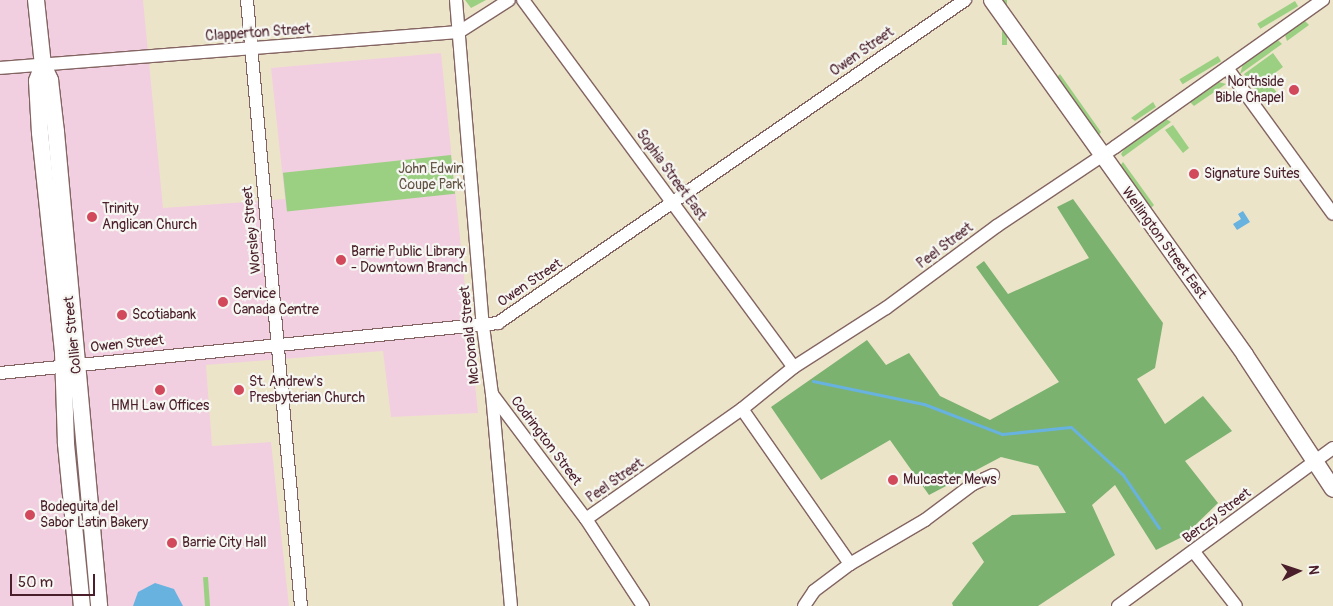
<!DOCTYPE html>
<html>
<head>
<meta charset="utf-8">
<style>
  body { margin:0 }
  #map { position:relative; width:1333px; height:606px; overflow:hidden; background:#ece4c8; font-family:Pangolin,sans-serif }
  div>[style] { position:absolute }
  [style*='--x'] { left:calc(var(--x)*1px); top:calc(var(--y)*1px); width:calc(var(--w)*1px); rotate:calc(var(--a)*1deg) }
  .built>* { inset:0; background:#f2cfe0 }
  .green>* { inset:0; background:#9bd082; transform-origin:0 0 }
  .forest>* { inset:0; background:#7cb270 }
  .water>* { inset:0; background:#68b2e0 }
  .stream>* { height:3px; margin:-1.5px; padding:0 1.5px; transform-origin:1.5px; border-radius:1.5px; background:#68b2e0 }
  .roads { filter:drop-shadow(1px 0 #836462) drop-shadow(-1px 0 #836462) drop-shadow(0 1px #836462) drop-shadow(0 -1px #836462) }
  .minor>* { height:12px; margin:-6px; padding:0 6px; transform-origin:6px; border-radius:6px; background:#fff }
  .tertiary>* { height:16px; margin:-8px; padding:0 8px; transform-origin:8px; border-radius:8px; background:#fff }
  .dots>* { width:14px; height:14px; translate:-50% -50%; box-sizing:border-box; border:2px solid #f6f6f2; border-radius:50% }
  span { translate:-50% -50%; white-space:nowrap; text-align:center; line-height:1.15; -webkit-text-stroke:4.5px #f6f6f2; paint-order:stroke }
  .street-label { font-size:14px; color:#4a1f2b }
  .poi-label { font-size:14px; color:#4a1f2b }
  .right { translate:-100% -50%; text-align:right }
  .left { translate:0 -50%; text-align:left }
  .park-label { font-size:14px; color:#625445 }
  .north { position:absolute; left:1273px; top:546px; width:50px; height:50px; -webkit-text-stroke:4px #f6f6f2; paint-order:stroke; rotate:86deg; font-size:14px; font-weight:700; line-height:20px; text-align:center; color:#4a1f2b }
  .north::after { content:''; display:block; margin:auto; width:18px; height:22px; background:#4a1f2b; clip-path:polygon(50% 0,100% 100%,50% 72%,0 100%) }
  .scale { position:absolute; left:10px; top:574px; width:85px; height:22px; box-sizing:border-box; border:2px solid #4a1f2b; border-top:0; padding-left:6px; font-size:15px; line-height:18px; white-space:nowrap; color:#4a1f2b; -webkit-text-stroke:4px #f6f6f2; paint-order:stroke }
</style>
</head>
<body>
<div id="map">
  <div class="built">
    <div style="clip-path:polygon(0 0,143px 0,163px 208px,285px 199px,271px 68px,441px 53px,478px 413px,391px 417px,383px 351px,206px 365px,212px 446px,271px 442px,289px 606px,0 606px)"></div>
  </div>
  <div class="green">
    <div style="clip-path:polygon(465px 0,486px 0,471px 8px)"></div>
    <div style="left:1002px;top:0;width:5px;height:45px"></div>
    <div style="left:1295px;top:1px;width:6px;height:44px;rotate:59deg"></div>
    <div style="clip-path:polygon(1305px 21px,1309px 25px,1287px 41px,1285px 35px)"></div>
    <div style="clip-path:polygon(1278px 40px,1282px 44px,1240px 74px,1243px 64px)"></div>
    <div style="clip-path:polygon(1273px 53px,1283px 67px,1267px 79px,1280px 97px,1266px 104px,1244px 74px)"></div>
    <div style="left:1218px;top:56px;width:6px;height:45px;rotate:59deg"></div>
    <div style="clip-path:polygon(1060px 74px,1101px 132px,1099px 135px,1057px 77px)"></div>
    <div style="clip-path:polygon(1219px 82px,1226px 84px,1194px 106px,1190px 102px)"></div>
    <div style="clip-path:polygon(1153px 102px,1156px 107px,1135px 121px,1131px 118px)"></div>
    <div style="clip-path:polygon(1166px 119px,1171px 122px,1123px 157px,1121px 154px,1125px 148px)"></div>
    <div style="clip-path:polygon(1173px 125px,1189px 148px,1183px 153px,1165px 130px)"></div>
    <div style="left:451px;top:155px;width:39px;height:169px;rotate:84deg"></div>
    <div style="clip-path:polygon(1123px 162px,1154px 205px,1151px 208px,1120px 166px)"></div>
    <div style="left:208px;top:577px;width:29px;height:5px;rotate:86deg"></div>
  </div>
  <div class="forest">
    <div style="clip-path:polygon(1073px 199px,1163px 323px,1155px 368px,1137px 379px,1165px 424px,1203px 396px,1232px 431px,1185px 461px,1218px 503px,1184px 536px,1156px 550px,1115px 485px,1092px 505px,1115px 555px,1038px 606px,953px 606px,952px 603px,984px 562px,972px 543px,1012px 515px,1066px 513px,1038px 466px,1001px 457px,929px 495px,890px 440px,821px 480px,771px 407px,867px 340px,886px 365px,909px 353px,940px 396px,990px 420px,1059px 382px,976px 267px,984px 261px,1008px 294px,1089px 258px,1057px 207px)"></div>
  </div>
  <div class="water">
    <div style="clip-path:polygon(1243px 211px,1250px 222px,1237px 230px,1233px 224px,1241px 219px,1238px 214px)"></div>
    <div style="clip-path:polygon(155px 583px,174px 589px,183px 606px,133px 606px,138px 592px)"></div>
  </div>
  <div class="stream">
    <div style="--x:813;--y:381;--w:113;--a:11.7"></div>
    <div style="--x:924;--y:404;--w:84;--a:21"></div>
    <div style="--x:1002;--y:434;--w:69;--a:-5.8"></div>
    <div style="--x:1071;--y:427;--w:71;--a:42.7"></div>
    <div style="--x:1123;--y:475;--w:64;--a:55.8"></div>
  </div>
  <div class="roads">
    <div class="minor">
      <div style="--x:247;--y:0;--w:608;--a:84.91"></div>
      <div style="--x:456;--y:0;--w:327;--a:85.3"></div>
      <div style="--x:483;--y:326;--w:69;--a:82.5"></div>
      <div style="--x:492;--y:394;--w:213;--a:84.9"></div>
      <div style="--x:523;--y:0;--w:456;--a:53.6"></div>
      <div style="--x:0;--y:68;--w:460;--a:-4.5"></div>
      <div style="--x:459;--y:32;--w:59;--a:-32.6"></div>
      <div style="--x:1227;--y:68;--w:180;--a:54"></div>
      <div style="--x:0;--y:373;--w:501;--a:-5.73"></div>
      <div style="--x:498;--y:323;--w:568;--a:-34.67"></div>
      <div style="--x:492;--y:394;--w:156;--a:53.1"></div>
      <div style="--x:586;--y:519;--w:104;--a:56.8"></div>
      <div style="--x:742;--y:409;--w:189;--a:55.1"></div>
      <div style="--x:586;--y:519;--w:191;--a:-35.2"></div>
      <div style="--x:742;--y:409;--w:67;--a:-38.9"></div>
      <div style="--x:794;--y:367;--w:109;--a:-32.7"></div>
      <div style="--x:886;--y:308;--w:138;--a:-36.5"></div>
      <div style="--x:997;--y:226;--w:142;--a:-33.8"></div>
      <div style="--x:1115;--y:147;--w:255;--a:-35.3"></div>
      <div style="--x:1194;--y:552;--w:68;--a:52.1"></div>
      <div style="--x:804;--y:606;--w:18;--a:-56"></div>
      <div style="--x:814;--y:591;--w:45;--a:-36.9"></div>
      <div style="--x:850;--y:564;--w:87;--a:-30.4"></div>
      <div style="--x:925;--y:520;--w:60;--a:-36.9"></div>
      <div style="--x:973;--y:484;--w:22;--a:-24"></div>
      <div style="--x:1118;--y:606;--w:267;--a:-36.3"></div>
    </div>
    <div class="tertiary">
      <div style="--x:36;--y:0;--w:65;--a:83.9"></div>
      <div style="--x:43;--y:65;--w:17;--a:65"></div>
      <div style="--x:50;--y:80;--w:52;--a:83.4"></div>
      <div style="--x:56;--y:132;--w:476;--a:84.8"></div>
      <div style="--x:992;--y:0;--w:436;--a:54.5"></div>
      <div style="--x:1245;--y:355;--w:160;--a:56.7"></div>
      <div style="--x:43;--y:65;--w:17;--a:111"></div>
      <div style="--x:37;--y:81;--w:52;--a:86.7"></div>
      <div style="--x:40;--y:133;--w:221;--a:84"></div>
      <div style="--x:63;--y:353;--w:91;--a:88.1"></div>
      <div style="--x:66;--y:444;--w:163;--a:84.4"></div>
    </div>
  </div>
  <div class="dots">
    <div style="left:1294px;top:90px;background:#d1495b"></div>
    <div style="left:1194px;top:174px;background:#d1495b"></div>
    <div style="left:92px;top:217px;background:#d1495b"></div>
    <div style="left:341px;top:260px;background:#d1495b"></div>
    <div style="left:223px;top:302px;background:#d1495b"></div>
    <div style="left:122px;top:315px;background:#d1495b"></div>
    <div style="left:160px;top:390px;background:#d1495b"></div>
    <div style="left:239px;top:390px;background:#d1495b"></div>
    <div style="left:893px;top:480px;background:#d1495b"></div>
    <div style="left:30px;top:515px;background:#d1495b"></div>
    <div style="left:172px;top:543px;background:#d1495b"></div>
  </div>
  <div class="street-label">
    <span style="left:258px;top:33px;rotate:-4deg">Clapperton Street</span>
    <span style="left:862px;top:52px;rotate:-35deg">Owen Street</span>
    <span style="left:671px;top:175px;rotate:54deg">Sophia Street East</span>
    <span style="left:252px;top:230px;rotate:-96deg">Worsley Street</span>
    <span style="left:1164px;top:243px;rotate:54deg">Wellington Street East</span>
    <span style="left:945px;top:246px;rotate:-37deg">Peel Street</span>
    <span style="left:530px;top:283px;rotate:-34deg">Owen Street</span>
    <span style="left:73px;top:335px;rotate:-96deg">Collier Street</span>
    <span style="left:470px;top:335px;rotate:-96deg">McDonald Street</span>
    <span style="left:127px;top:344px;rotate:-6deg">Owen Street</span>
    <span style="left:546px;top:441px;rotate:53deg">Codrington Street</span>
    <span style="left:615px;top:481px;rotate:-35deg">Peel Street</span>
    <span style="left:1217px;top:516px;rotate:-37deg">Berczy Street</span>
  </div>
  <div class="poi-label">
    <span class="right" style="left:1284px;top:90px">Northside<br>Bible Chapel</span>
    <span class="left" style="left:1204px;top:174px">Signature Suites</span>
    <span class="left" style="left:102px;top:217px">Trinity<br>Anglican Church</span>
    <span class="left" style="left:351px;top:260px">Barrie Public Library<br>- Downtown Branch</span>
    <span class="left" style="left:233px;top:302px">Service<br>Canada Centre</span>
    <span class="left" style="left:132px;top:315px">Scotiabank</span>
    <span class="left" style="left:249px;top:390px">St. Andrew's<br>Presbyterian Church</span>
    <span style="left:160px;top:406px">HMH Law Offices</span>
    <span class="left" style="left:903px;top:480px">Mulcaster Mews</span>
    <span class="left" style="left:40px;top:515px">Bodeguita del<br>Sabor Latin Bakery</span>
    <span class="left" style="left:182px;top:543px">Barrie City Hall</span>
  </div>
  <div class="park-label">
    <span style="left:431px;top:177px">John Edwin<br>Coupe Park</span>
  </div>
  <div class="north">N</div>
  <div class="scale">50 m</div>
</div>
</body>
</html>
